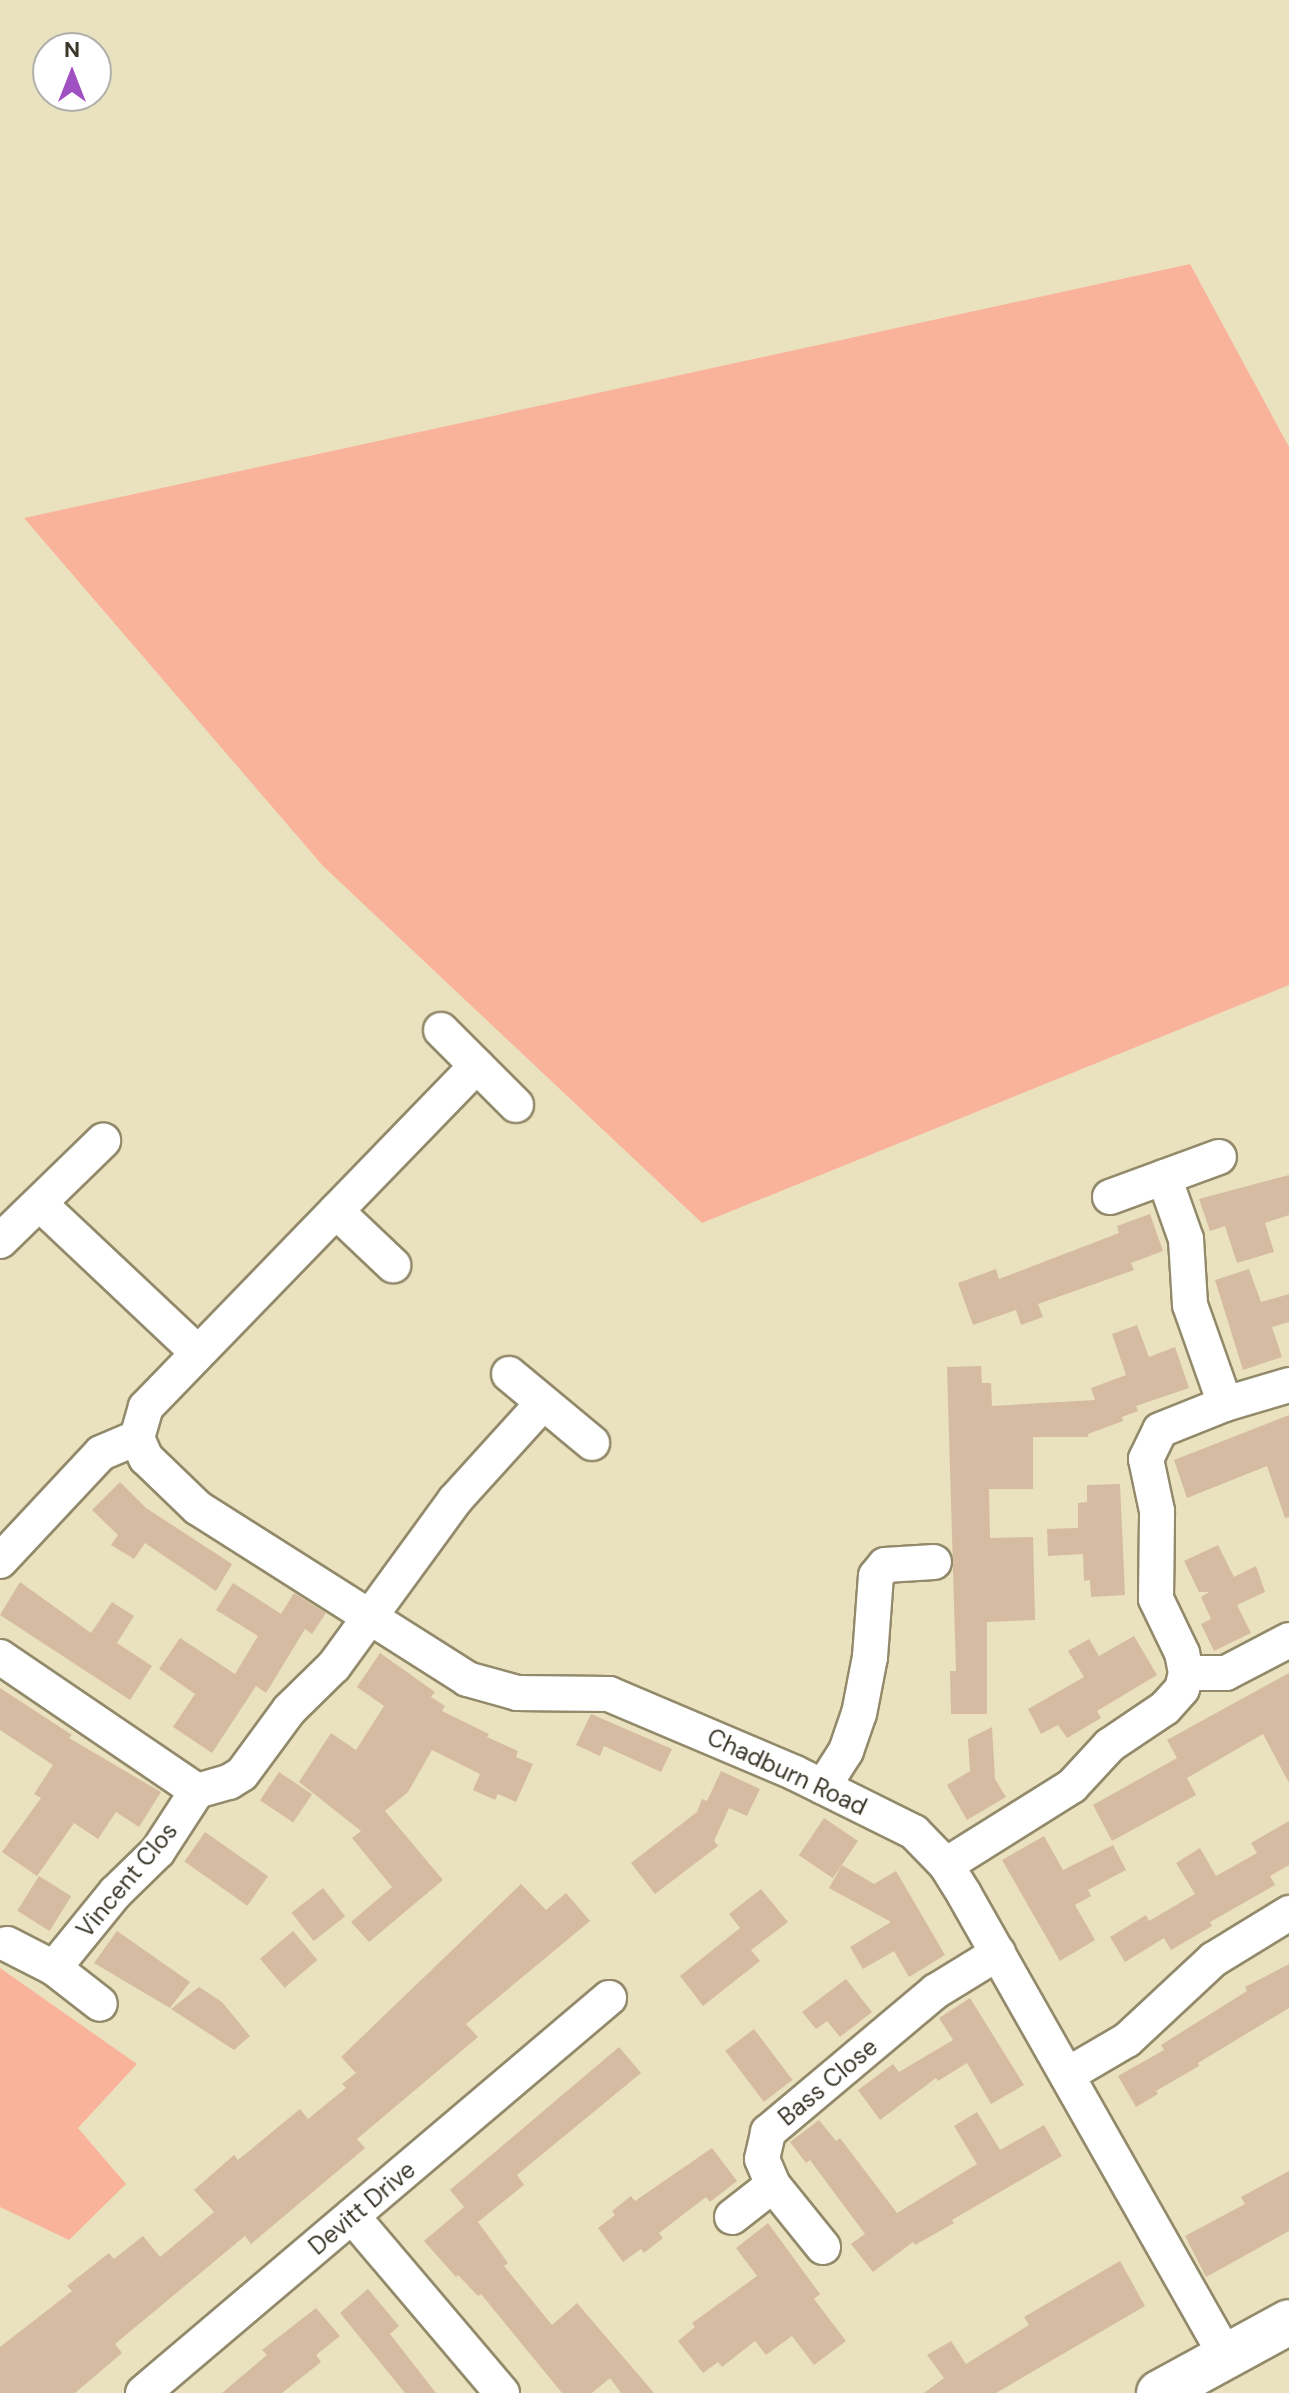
<!DOCTYPE html>
<html>
<head>
<meta charset="utf-8">
<style>
  body { margin:0 }
  #map { position:relative; width:1289px; height:2393px; overflow:hidden; background:#eae2bf; font-family:"DM Sans",sans-serif }
  div>[style] { position:absolute }
  [style*='--x'] { left:calc(var(--x)*1px); top:calc(var(--y)*1px); width:calc(var(--w)*1px); rotate:calc(var(--a)*1deg) }
  .green>* { inset:0; background:#fab39b }
  .building>* { inset:0; background:#d5bba1; transform-origin:0 0 }
  .roads { filter:drop-shadow(2px 0 #928a6a) drop-shadow(-2px 0 #928a6a) drop-shadow(0 2px #928a6a) drop-shadow(0 -2px #928a6a) }
  .street>* { height:34px; margin:-17px; padding:0 17px; transform-origin:17px; border-radius:17px; background:#fff }
  .secondary>* { height:44px; margin:-22px; padding:0 22px; transform-origin:22px; border-radius:22px; background:#fff }
  span { translate:-50% -50%; white-space:nowrap; text-align:center; line-height:1.15; -webkit-text-stroke:6px #fff; paint-order:stroke }
  .street-label { font-size:24px; color:#3b382a }
  .north { position:absolute; left:32px; top:32px; width:80px; height:80px; box-sizing:border-box; background:#fff; border:2px solid #b1afaa; border-radius:50%; rotate:0deg; font-size:22px; font-weight:700; line-height:32px; text-align:center; color:#3b382a }
  .north::after { content:''; display:block; margin:auto; width:28px; height:36px; background:#a051c1; clip-path:polygon(50% 0,100% 100%,50% 72%,0 100%) }
</style>
</head>
<body>
<div id="map">
  <div class="green">
    <div style="clip-path:polygon(1190px 264px,1289px 447px,1289px 985px,702px 1223px,323px 866px,24px 518px)"></div>
    <div style="clip-path:polygon(0 1968px,137px 2064px,78px 2128px,126px 2184px,69px 2240px,0 2207px)"></div>
  </div>
  <div class="building">
    <div style="clip-path:polygon(1289px 1175px,1289px 1215px,1265px 1223px,1274px 1252px,1237px 1263px,1225px 1226px,1210px 1231px,1199px 1199px)"></div>
    <div style="clip-path:polygon(1150px 1214px,1163px 1251px,1131px 1263px,1134px 1270px,1038px 1304px,1043px 1317px,1021px 1325px,1016px 1310px,973px 1325px,958px 1283px,996px 1269px,999px 1279px,1119px 1233px,1117px 1226px)"></div>
    <div style="clip-path:polygon(1249px 1269px,1261px 1302px,1289px 1294px,1289px 1322px,1272px 1327px,1282px 1357px,1243px 1370px,1215px 1280px)"></div>
    <div style="clip-path:polygon(1137px 1325px,1149px 1357px,1175px 1347px,1189px 1388px,1136px 1406px,1138px 1411px,1122px 1417px,1123px 1421px,1088px 1434px,1088px 1437px,1033px 1437px,1033px 1489px,989px 1489px,990px 1538px,1033px 1537px,1035px 1620px,987px 1622px,987px 1714px,951px 1714px,950px 1671px,956px 1671px,947px 1367px,981px 1366px,982px 1383px,991px 1383px,992px 1406px,1095px 1400px,1091px 1388px,1126px 1375px,1112px 1334px)"></div>
    <div style="clip-path:polygon(1289px 1415px,1289px 1517px,1285px 1518px,1267px 1466px,1187px 1498px,1174px 1460px)"></div>
    <div style="clip-path:polygon(120px 1482px,146px 1508px,232px 1564px,216px 1591px,145px 1543px,134px 1559px,111px 1545px,118px 1535px,92px 1510px)"></div>
    <div style="clip-path:polygon(1120px 1484px,1125px 1595px,1091px 1597px,1090px 1580px,1084px 1581px,1083px 1554px,1048px 1556px,1047px 1529px,1078px 1528px,1078px 1503px,1087px 1502px,1087px 1485px)"></div>
    <div style="clip-path:polygon(1218px 1545px,1234px 1577px,1256px 1566px,1265px 1592px,1237px 1605px,1251px 1633px,1214px 1651px,1201px 1624px,1211px 1619px,1201px 1597px,1209px 1592px,1199px 1592px,1184px 1561px)"></div>
    <div style="clip-path:polygon(20px 1582px,91px 1633px,112px 1602px,134px 1616px,117px 1643px,152px 1666px,130px 1700px,0 1615px)"></div>
    <div style="clip-path:polygon(233px 1583px,281px 1614px,294px 1593px,326px 1613px,312px 1634px,305px 1629px,266px 1693px,256px 1686px,212px 1753px,173px 1727px,195px 1694px,159px 1669px,180px 1638px,235px 1674px,258px 1636px,216px 1610px)"></div>
    <div style="clip-path:polygon(1134px 1636px,1157px 1675px,1097px 1711px,1101px 1718px,1067px 1738px,1058px 1725px,1041px 1734px,1028px 1709px,1084px 1677px,1068px 1651px,1089px 1639px,1099px 1656px)"></div>
    <div style="clip-path:polygon(380px 1653px,435px 1692px,431px 1697px,445px 1706px,442px 1711px,489px 1734px,487px 1737px,518px 1751px,516px 1757px,533px 1764px,516px 1802px,498px 1794px,495px 1800px,473px 1790px,480px 1774px,432px 1750px,408px 1792px,385px 1811px,443px 1880px,369px 1942px,351px 1922px,392px 1887px,352px 1838px,361px 1831px,299px 1782px,331px 1733px,356px 1750px,384px 1706px,357px 1687px)"></div>
    <div style="clip-path:polygon(1289px 1673px,1289px 1783px,1263px 1734px,1187px 1778px,1196px 1795px,1112px 1841px,1093px 1805px,1177px 1758px,1167px 1740px)"></div>
    <div style="clip-path:polygon(0 1688px,72px 1735px,69px 1738px,161px 1792px,139px 1827px,116px 1812px,98px 1839px,74px 1823px,37px 1876px,2px 1852px,41px 1798px,34px 1794px,53px 1765px,0 1730px)"></div>
    <div style="clip-path:polygon(591px 1714px,672px 1749px,661px 1772px,604px 1746px,600px 1756px,576px 1745px)"></div>
    <div style="clip-path:polygon(992px 1727px,995px 1779px,1006px 1797px,967px 1820px,947px 1785px,970px 1771px,968px 1739px)"></div>
    <div style="clip-path:polygon(721px 1771px,760px 1789px,747px 1816px,729px 1808px,714px 1841px,718px 1846px,655px 1894px,631px 1863px,697px 1812px,702px 1799px,707px 1801px)"></div>
    <div style="left:279px;top:1772px;width:40px;height:34px;rotate:34deg"></div>
    <div style="left:824px;top:1818px;width:41px;height:45px;rotate:34deg"></div>
    <div style="clip-path:polygon(1289px 1821px,1289px 1865px,1270px 1876px,1275px 1885px,1210px 1922px,1212px 1926px,1171px 1950px,1164px 1938px,1125px 1962px,1110px 1937px,1146px 1915px,1149px 1921px,1195px 1894px,1176px 1863px,1200px 1848px,1216px 1876px,1257px 1853px,1251px 1843px)"></div>
    <div style="left:205px;top:1832px;width:77px;height:36px;rotate:35deg"></div>
    <div style="clip-path:polygon(1044px 1836px,1063px 1870px,1113px 1845px,1126px 1870px,1088px 1890px,1091px 1896px,1075px 1905px,1095px 1940px,1060px 1961px,1002px 1860px)"></div>
    <div style="clip-path:polygon(842px 1865px,874px 1884px,896px 1871px,945px 1955px,909px 1977px,894px 1951px,863px 1969px,850px 1947px,891px 1922px,829px 1888px)"></div>
    <div style="left:39px;top:1876px;width:38px;height:41px;rotate:32deg"></div>
    <div style="clip-path:polygon(521px 1884px,546px 1910px,566px 1893px,590px 1921px,466px 2024px,478px 2037px,357px 2139px,365px 2148px,251px 2244px,245px 2236px,115px 2344px,122px 2353px,75px 2393px,0 2393px,0 2347px,72px 2291px,67px 2286px,109px 2253px,114px 2259px,143px 2236px,160px 2257px,214px 2212px,194px 2190px,234px 2155px,238px 2160px,300px 2109px,308px 2119px,346px 2088px,342px 2084px,356px 2073px,341px 2057px)"></div>
    <div style="left:323px;top:1888px;width:36px;height:40px;rotate:52deg"></div>
    <div style="clip-path:polygon(761px 1889px,788px 1922px,751px 1950px,760px 1961px,703px 2006px,680px 1976px,740px 1928px,729px 1914px)"></div>
    <div style="clip-path:polygon(117px 1931px,190px 1982px,170px 2008px,94px 1963px)"></div>
    <div style="left:293px;top:1931px;width:38px;height:43px;rotate:50deg"></div>
    <div style="clip-path:polygon(1289px 1964px,1289px 2008px,1198px 2063px,1199px 2066px,1156px 2091px,1158px 2094px,1136px 2107px,1118px 2076px,1164px 2050px,1161px 2045px,1247px 1991px,1245px 1987px)"></div>
    <div style="clip-path:polygon(846px 1979px,872px 2012px,840px 2037px,827px 2021px,816px 2029px,802px 2012px)"></div>
    <div style="clip-path:polygon(199px 1987px,222px 2002px,250px 2036px,234px 2050px,171px 2009px)"></div>
    <div style="clip-path:polygon(970px 1998px,1024px 2085px,991px 2104px,967px 2063px,938px 2081px,936px 2078px,880px 2120px,858px 2090px,893px 2064px,899px 2072px,953px 2040px,939px 2018px)"></div>
    <div style="left:754px;top:2029px;width:64px;height:36px;rotate:53deg"></div>
    <div style="clip-path:polygon(619px 2047px,641px 2073px,517px 2175px,524px 2185px,478px 2222px,508px 2263px,504px 2266px,552px 2325px,577px 2303px,654px 2393px,621px 2393px,610px 2378px,592px 2393px,562px 2393px,481px 2294px,478px 2296px,458px 2275px,456px 2277px,424px 2241px,464px 2207px,450px 2190px)"></div>
    <div style="clip-path:polygon(977px 2112px,1000px 2150px,1044px 2125px,1062px 2156px,952px 2220px,954px 2223px,915px 2245px,913px 2242px,873px 2272px,851px 2244px,865px 2234px,810px 2160px,806px 2163px,790px 2142px,819px 2120px,836px 2141px,840px 2138px,897px 2213px,977px 2164px,954px 2126px)"></div>
    <div style="clip-path:polygon(712px 2148px,737px 2181px,710px 2202px,706px 2197px,659px 2233px,663px 2238px,644px 2253px,641px 2249px,623px 2262px,598px 2228px,615px 2215px,612px 2211px,631px 2196px,635px 2201px)"></div>
    <div style="clip-path:polygon(1289px 2171px,1289px 2231px,1206px 2277px,1185px 2236px,1245px 2204px,1241px 2197px)"></div>
    <div style="clip-path:polygon(768px 2223px,820px 2294px,814px 2299px,846px 2341px,814px 2365px,792px 2336px,766px 2355px,755px 2341px,722px 2367px,718px 2362px,703px 2373px,678px 2341px,695px 2327px,692px 2323px,757px 2276px,736px 2248px)"></div>
    <div style="clip-path:polygon(1120px 2261px,1145px 2306px,996px 2393px,924px 2393px,944px 2378px,927px 2355px,951px 2341px,966px 2364px,1029px 2325px,1024px 2317px)"></div>
    <div style="clip-path:polygon(368px 2289px,399px 2326px,390px 2334px,436px 2393px,405px 2393px,340px 2313px)"></div>
    <div style="clip-path:polygon(316px 2308px,340px 2336px,316px 2355px,321px 2362px,282px 2393px,222px 2393px,267px 2355px,262px 2350px)"></div>
  </div>
  <div class="roads">
    <div class="street">
      <div style="--x:441;--y:1030;--w:106;--a:45"></div>
      <div style="--x:1164;--y:1177;--w:66;--a:70.5"></div>
      <div style="--x:1186;--y:1239;--w:66;--a:86.5"></div>
      <div style="--x:1190;--y:1305;--w:105;--a:70.5"></div>
      <div style="--x:1110;--y:1197;--w:116;--a:-20.2"></div>
      <div style="--x:40;--y:1204;--w:216;--a:43.3"></div>
      <div style="--x:336;--y:1211;--w:79;--a:43.5"></div>
      <div style="--x:0;--y:1241;--w:144;--a:-44.2"></div>
      <div style="--x:509;--y:1374;--w:108;--a:39.7"></div>
      <div style="--x:137;--y:1438;--w:22;--a:66"></div>
      <div style="--x:146;--y:1458;--w:72;--a:43.9"></div>
      <div style="--x:198;--y:1508;--w:319;--a:32.4"></div>
      <div style="--x:467;--y:1679;--w:52;--a:15.6"></div>
      <div style="--x:517;--y:1693;--w:92;--a:0.6"></div>
      <div style="--x:609;--y:1694;--w:202;--a:23"></div>
      <div style="--x:795;--y:1773;--w:133;--a:26.4"></div>
      <div style="--x:914;--y:1832;--w:46;--a:45.9"></div>
      <div style="--x:946;--y:1865;--w:34;--a:58"></div>
      <div style="--x:964;--y:1894;--w:531;--a:60.44"></div>
      <div style="--x:0;--y:1561;--w:148;--a:-46.9"></div>
      <div style="--x:101;--y:1453;--w:39;--a:-23"></div>
      <div style="--x:137;--y:1438;--w:32;--a:-74"></div>
      <div style="--x:146;--y:1407;--w:475;--a:-45.9"></div>
      <div style="--x:0;--y:1657;--w:238;--a:34.2"></div>
      <div style="--x:197;--y:1791;--w:33;--a:-16"></div>
      <div style="--x:229;--y:1782;--w:15;--a:-32"></div>
      <div style="--x:242;--y:1774;--w:79;--a:-53.7"></div>
      <div style="--x:289;--y:1710;--w:63;--a:-44.4"></div>
      <div style="--x:334;--y:1666;--w:205;--a:-53.9"></div>
      <div style="--x:455;--y:1500;--w:131;--a:-47.8"></div>
      <div style="--x:1186;--y:1673;--w:40;--a:0"></div>
      <div style="--x:1226;--y:1673;--w:71;--a:-27.6"></div>
      <div style="--x:823;--y:1787;--w:43;--a:-57.4"></div>
      <div style="--x:846;--y:1751;--w:39;--a:-71"></div>
      <div style="--x:859;--y:1714;--w:58;--a:-79.1"></div>
      <div style="--x:870;--y:1657;--w:81;--a:-85.8"></div>
      <div style="--x:876;--y:1576;--w:14;--a:-51"></div>
      <div style="--x:885;--y:1565;--w:49;--a:-3.5"></div>
      <div style="--x:946;--y:1865;--w:149;--a:-32.1"></div>
      <div style="--x:1072;--y:1786;--w:56;--a:-47.2"></div>
      <div style="--x:1110;--y:1745;--w:66;--a:-33.9"></div>
      <div style="--x:1165;--y:1708;--w:25;--a:-48"></div>
      <div style="--x:1182;--y:1689;--w:16;--a:-76"></div>
      <div style="--x:1186;--y:1673;--w:20;--a:-101"></div>
      <div style="--x:1182;--y:1653;--w:60;--a:-115.7"></div>
      <div style="--x:1156;--y:1599;--w:88;--a:-89.3"></div>
      <div style="--x:1157;--y:1511;--w:53;--a:-101.9"></div>
      <div style="--x:1146;--y:1459;--w:32;--a:-64"></div>
      <div style="--x:1160;--y:1430;--w:70;--a:-21.8"></div>
      <div style="--x:1225;--y:1404;--w:67;--a:-16.5"></div>
      <div style="--x:7;--y:1944;--w:53;--a:27.1"></div>
      <div style="--x:54;--y:1968;--w:58;--a:38"></div>
      <div style="--x:54;--y:1968;--w:97;--a:-50.9"></div>
      <div style="--x:115;--y:1893;--w:60;--a:-44.3"></div>
      <div style="--x:158;--y:1851;--w:72;--a:-57"></div>
      <div style="--x:1067;--y:2075;--w:69;--a:-30.3"></div>
      <div style="--x:1127;--y:2040;--w:119;--a:-43"></div>
      <div style="--x:1214;--y:1959;--w:88;--a:-31.5"></div>
      <div style="--x:352;--y:2216;--w:232;--a:49.7"></div>
      <div style="--x:732;--y:2217;--w:52;--a:-38"></div>
      <div style="--x:823;--y:2247;--w:80;--a:-128.9"></div>
      <div style="--x:773;--y:2185;--w:28;--a:-113"></div>
      <div style="--x:762;--y:2159;--w:28;--a:-77"></div>
      <div style="--x:768;--y:2132;--w:219;--a:-40"></div>
      <div style="--x:936;--y:1991;--w:73;--a:-31.5"></div>
      <div style="--x:143;--y:2393;--w:611;--a:-40.29"></div>
    </div>
    <div class="secondary">
      <div style="--x:1159;--y:2393;--w:148;--a:-28.6"></div>
    </div>
  </div>
  <div class="street-label">
    <span style="left:787px;top:1772px;rotate:25deg">Chadburn Road</span>
    <span style="left:127px;top:1880px;rotate:-50deg">Vincent Clos</span>
    <span style="left:828px;top:2082px;rotate:-40deg">Bass Close</span>
    <span style="left:362px;top:2208px;rotate:-40deg">Devitt Drive</span>
  </div>
  <div class="north">N</div>
</div>
</body>
</html>
